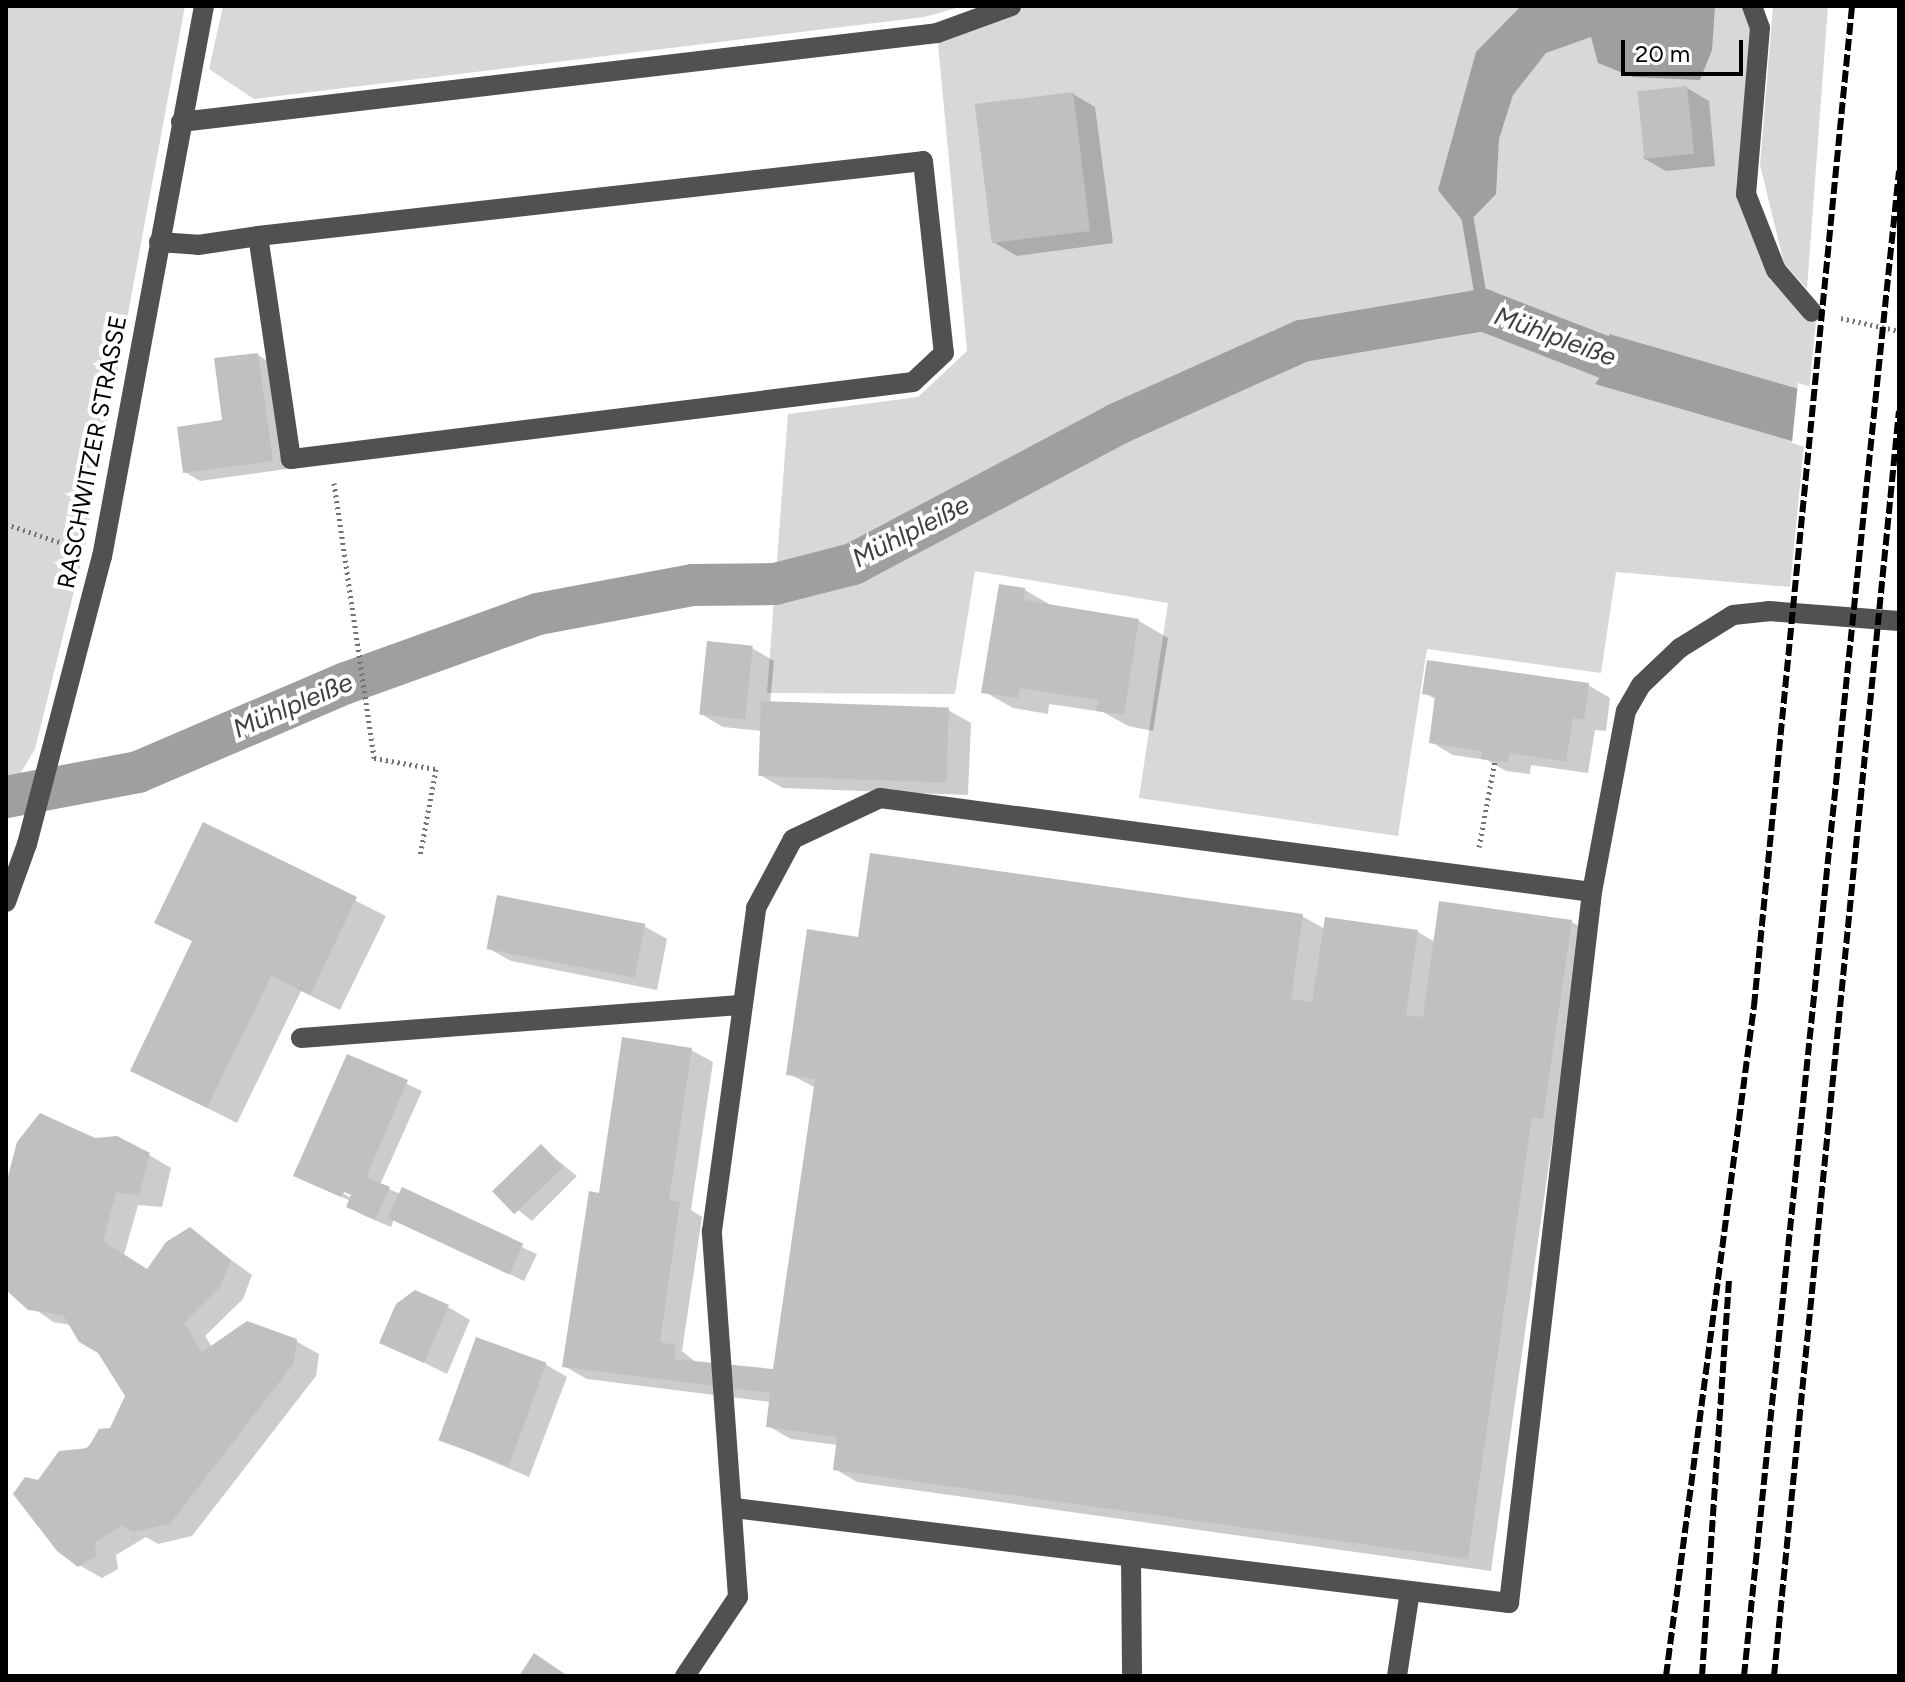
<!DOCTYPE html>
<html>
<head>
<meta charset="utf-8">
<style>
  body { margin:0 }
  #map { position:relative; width:1905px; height:1682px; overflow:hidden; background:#fff; font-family:Figtree,sans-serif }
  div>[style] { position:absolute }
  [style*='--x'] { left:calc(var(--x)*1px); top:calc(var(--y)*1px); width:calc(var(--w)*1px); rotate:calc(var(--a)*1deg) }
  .green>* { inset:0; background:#d8d8d8 }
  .water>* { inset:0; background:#9f9f9f }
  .pier>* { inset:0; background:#fff }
  .shadow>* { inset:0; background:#0003 }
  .stream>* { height:12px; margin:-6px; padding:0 6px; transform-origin:6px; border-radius:6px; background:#9f9f9f }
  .canal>* { height:42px; margin:-21px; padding:0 21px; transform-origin:21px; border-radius:21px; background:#9f9f9f }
  .building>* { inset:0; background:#c0c0c0; transform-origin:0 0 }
  .path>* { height:5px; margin-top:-2.5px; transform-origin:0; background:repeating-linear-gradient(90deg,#737373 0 2px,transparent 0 6px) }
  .minor>* { height:20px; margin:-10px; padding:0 10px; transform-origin:10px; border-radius:10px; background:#515151 }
  .rail>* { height:6px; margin-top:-3px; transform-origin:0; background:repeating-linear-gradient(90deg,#000 0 12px,transparent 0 16px) }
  span { translate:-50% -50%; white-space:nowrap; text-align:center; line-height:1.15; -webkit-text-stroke:8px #fff; paint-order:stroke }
  .street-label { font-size:24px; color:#000 }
  .water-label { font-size:26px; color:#404040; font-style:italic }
  .frame { position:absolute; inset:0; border:8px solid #000; pointer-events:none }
  .scale { position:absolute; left:1621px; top:40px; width:122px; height:36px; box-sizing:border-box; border:4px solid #000; border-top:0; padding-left:10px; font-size:24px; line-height:28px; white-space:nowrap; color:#000; -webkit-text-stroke:6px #fff; paint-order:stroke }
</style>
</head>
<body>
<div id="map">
  <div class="green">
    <div style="clip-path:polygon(6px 6px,185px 6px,84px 551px,35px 749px,20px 774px,6px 775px)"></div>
    <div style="clip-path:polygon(223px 6px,964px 6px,924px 17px,254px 99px,209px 69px)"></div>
    <div style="clip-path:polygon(1011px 6px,1752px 6px,1746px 194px,1816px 321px,1790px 587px,1616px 572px,1601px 673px,1427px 649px,1398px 836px,1139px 798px,1168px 603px,975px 571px,955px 694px,767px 693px,788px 414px,918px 397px,967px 351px,937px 33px)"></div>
    <div style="clip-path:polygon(1773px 6px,1828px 6px,1807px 289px,1784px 263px,1760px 165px)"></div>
  </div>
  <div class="water">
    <div style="clip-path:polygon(1521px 6px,1715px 6px,1712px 50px,1700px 80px,1633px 77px,1598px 63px,1591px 37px,1546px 53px,1513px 95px,1499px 139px,1496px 194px,1466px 225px,1438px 190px,1476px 52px)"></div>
    <div style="clip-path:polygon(1609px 334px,1899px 418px,1899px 472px,1595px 384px,1612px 360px)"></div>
  </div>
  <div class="pier">
    <div style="clip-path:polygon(1798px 383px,1899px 414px,1899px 476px,1792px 443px)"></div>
  </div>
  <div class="shadow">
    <div style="clip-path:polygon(1687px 88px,1709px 101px,1715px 166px,1666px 171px,1643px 158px)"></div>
    <div style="clip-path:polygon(1073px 94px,1095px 107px,1113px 243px,1017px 256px,995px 243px)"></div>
    <div style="clip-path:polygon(258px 355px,273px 364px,287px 469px,200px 481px,185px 472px,225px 422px)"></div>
    <div style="clip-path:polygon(1025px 590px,1054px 607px,1139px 621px,1168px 638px,1153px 731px,1128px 726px,1103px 712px,1049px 704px,1048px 714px,1013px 708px,983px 691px)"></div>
    <div style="clip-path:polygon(752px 648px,774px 661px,770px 704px,948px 710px,971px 723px,968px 795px,783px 788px,760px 775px,762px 731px,723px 727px,701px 714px)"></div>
    <div style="clip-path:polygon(1588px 685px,1610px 698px,1606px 731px,1595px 730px,1588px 773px,1531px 765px,1530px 774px,1506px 771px,1487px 760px,1453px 755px,1431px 742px,1437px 700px,1424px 693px)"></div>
    <div style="clip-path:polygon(204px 825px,386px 916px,340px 1010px,301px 991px,237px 1123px,132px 1070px,194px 942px,157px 922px)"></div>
    <div style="clip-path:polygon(1302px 916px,1325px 929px,1418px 932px,1435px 942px,1572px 922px,1594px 935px,1566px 1131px,1554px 1129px,1491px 1571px,857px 1482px,835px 1469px,838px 1445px,791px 1439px,768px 1426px,771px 1402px,587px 1379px,564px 1366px,600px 1195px,691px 1050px,713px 1062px,691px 1210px,702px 1217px,682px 1351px,697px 1363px,775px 1371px,816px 1088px,789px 1074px,860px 939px)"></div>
    <div style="clip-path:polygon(644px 926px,667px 939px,657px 990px,511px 961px,488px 948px)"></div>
    <div style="clip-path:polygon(evenodd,348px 1056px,422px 1091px,380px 1185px,537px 1254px,524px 1281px,394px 1219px,391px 1227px,363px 1215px,348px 1206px,351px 1201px,310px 1183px,348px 1056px,334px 1188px,353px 1194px,353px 1199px,334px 1188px)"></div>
    <div style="clip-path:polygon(95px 1140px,149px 1155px,171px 1168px,162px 1207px,138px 1205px,124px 1255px,148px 1270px,190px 1230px,252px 1275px,243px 1299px,205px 1336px,212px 1347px,296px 1341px,319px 1354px,316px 1376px,192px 1536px,158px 1544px,146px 1537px,116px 1555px,118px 1569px,102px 1578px,79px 1565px,38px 1482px,111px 1430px,127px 1396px,99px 1352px,71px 1325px,53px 1322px,6px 1288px,6px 1189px)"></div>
    <div style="clip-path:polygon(541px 1147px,577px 1176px,532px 1221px,496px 1192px)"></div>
    <div style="clip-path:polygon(448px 1307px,470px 1320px,447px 1374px,382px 1342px)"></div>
    <div style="clip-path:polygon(545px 1364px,567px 1377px,529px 1477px,440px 1439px)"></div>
  </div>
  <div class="stream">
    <div style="--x:1466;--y:209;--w:102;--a:80.4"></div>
  </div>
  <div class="canal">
    <div style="--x:6;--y:797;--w:134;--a:-10.7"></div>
    <div style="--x:138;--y:772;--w:226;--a:-23.2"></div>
    <div style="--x:346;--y:683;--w:204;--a:-19.8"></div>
    <div style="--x:538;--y:614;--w:158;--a:-10.6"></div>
    <div style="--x:693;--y:585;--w:82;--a:-0.7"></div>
    <div style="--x:775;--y:584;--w:81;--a:-14.4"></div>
    <div style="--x:853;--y:564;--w:299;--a:-27.9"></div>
    <div style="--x:1117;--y:424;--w:203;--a:-24.2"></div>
    <div style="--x:1302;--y:341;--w:184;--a:-9.7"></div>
    <div style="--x:1483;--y:310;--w:138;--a:21.2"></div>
    <div style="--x:1612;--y:360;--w:59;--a:14.7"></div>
  </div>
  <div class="building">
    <div style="left:1687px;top:86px;width:68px;height:50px;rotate:84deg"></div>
    <div style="left:1073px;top:92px;width:140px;height:99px;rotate:83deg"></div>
    <div style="clip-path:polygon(258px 353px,273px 461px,183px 473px,177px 427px,222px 420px,214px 358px)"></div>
    <div style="clip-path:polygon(999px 584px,1025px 588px,1024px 600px,1139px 619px,1124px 715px,1096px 711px,1098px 700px,1020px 688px,1018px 698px,981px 693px)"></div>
    <div style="left:707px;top:641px;width:46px;height:74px;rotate:6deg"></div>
    <div style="clip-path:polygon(1427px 660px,1589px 683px,1584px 720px,1573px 718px,1566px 762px,1509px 753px,1508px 762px,1495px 761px,1481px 759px,1482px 751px,1429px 743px,1435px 696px,1422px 694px)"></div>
    <div style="left:761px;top:701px;width:188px;height:75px;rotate:2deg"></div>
    <div style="clip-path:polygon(203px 822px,357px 897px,310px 995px,271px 976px,207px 1108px,130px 1071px,192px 941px,154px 923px)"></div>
    <div style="clip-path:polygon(870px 853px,1303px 914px,1291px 999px,1312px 1002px,1325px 917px,1418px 930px,1406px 1015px,1423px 1017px,1439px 901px,1572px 920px,1543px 1119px,1532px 1117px,1468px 1559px,833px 1470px,837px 1437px,766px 1427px,770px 1393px,562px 1367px,589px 1191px,599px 1193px,622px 1037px,692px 1048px,669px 1200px,680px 1202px,660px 1342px,676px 1345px,674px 1359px,773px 1369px,815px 1079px,786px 1075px,807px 929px,858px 937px)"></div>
    <div style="left:497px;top:895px;width:151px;height:55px;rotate:11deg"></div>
    <div style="clip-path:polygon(347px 1054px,408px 1080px,366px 1177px,390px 1187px,375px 1220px,346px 1207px,351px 1195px,344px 1192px,341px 1197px,293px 1176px)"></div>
    <div style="clip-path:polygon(40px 1113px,95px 1138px,117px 1136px,150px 1153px,139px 1195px,116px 1193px,103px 1241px,147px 1269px,166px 1242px,190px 1227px,231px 1260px,220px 1287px,184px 1323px,202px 1352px,247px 1321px,297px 1339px,294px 1363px,170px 1524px,133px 1532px,122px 1525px,95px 1542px,96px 1556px,78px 1567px,57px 1551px,13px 1494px,25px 1477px,38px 1480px,59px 1451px,88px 1448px,99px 1429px,110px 1428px,125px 1396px,98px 1353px,79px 1342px,63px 1315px,28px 1310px,6px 1290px,6px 1184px,17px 1142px)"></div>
    <div style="left:541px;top:1144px;width:32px;height:68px;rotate:46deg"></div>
    <div style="left:402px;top:1187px;width:134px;height:34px;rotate:25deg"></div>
    <div style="clip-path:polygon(415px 1290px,449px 1305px,424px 1363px,379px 1343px,396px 1304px)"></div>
    <div style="left:476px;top:1337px;width:75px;height:110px;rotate:20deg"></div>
    <div style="clip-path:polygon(534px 1653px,568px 1676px,519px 1676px)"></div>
  </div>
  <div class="path">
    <div style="--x:1841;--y:318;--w:59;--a:12.6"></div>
    <div style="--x:334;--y:483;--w:278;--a:81.7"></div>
    <div style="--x:374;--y:758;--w:63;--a:10.1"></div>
    <div style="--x:436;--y:769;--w:88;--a:100.4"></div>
    <div style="--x:6;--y:524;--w:72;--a:18.7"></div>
    <div style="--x:1479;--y:847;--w:87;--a:-79.5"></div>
  </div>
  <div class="minor">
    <div style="--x:1752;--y:6;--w:23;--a:70"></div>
    <div style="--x:1760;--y:28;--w:167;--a:94.8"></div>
    <div style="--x:1746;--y:194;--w:82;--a:68.5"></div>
    <div style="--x:1776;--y:270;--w:55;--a:49.4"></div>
    <div style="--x:181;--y:122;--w:761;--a:-6.71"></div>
    <div style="--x:937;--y:33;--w:79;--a:-20"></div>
    <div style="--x:159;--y:242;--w:39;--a:4"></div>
    <div style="--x:198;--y:245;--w:61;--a:-8.5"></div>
    <div style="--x:258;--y:236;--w:669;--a:-6.43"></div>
    <div style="--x:923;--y:161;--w:193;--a:83.8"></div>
    <div style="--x:944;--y:353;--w:42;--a:136.9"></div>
    <div style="--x:913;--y:382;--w:627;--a:172.94"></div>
    <div style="--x:291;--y:459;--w:225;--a:-98.4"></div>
    <div style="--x:6;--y:902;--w:62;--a:-70.1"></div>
    <div style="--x:27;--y:844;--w:297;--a:-75.4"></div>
    <div style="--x:102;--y:557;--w:560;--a:-79.51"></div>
    <div style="--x:301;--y:1038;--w:440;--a:-4.3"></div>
    <div style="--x:734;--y:1508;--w:781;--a:6.99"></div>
    <div style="--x:1509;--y:1603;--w:716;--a:-83.34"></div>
    <div style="--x:1131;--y:1557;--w:119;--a:89.5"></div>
    <div style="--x:685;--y:1676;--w:95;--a:-56.1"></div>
    <div style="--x:738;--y:1597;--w:367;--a:-94.1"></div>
    <div style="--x:712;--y:1231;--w:326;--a:-82.2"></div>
    <div style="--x:756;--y:908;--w:78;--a:-61.8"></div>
    <div style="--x:793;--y:839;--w:96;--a:-25.2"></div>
    <div style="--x:880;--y:798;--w:718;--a:7.52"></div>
    <div style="--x:1592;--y:892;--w:184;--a:-79.4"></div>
    <div style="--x:1626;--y:711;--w:30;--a:-60"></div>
    <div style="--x:1641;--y:685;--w:54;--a:-43.5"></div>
    <div style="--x:1680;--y:648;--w:62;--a:-31.9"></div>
    <div style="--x:1733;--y:615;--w:36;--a:-6"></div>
    <div style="--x:1769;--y:611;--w:130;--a:4.4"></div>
    <div style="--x:1397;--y:1676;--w:86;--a:-81.3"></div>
  </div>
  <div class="rail">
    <div style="--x:1666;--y:1676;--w:676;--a:-82.52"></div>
    <div style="--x:1754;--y:1006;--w:1005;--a:-84.4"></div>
    <div style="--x:1702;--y:1676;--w:396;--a:-86.1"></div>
    <div style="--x:1744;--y:1676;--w:1513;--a:-84.12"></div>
    <div style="--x:1774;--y:1676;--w:1271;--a:-84.36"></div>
  </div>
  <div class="street-label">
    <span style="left:92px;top:452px;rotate:-79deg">RASCHWITZER STRASSE</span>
  </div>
  <div class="water-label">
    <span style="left:1555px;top:337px;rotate:20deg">Mühlpleiße</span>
    <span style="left:911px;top:532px;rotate:-27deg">Mühlpleiße</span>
    <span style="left:293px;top:706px;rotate:-23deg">Mühlpleiße</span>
  </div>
  <div class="frame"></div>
  <div class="scale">20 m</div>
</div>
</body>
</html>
